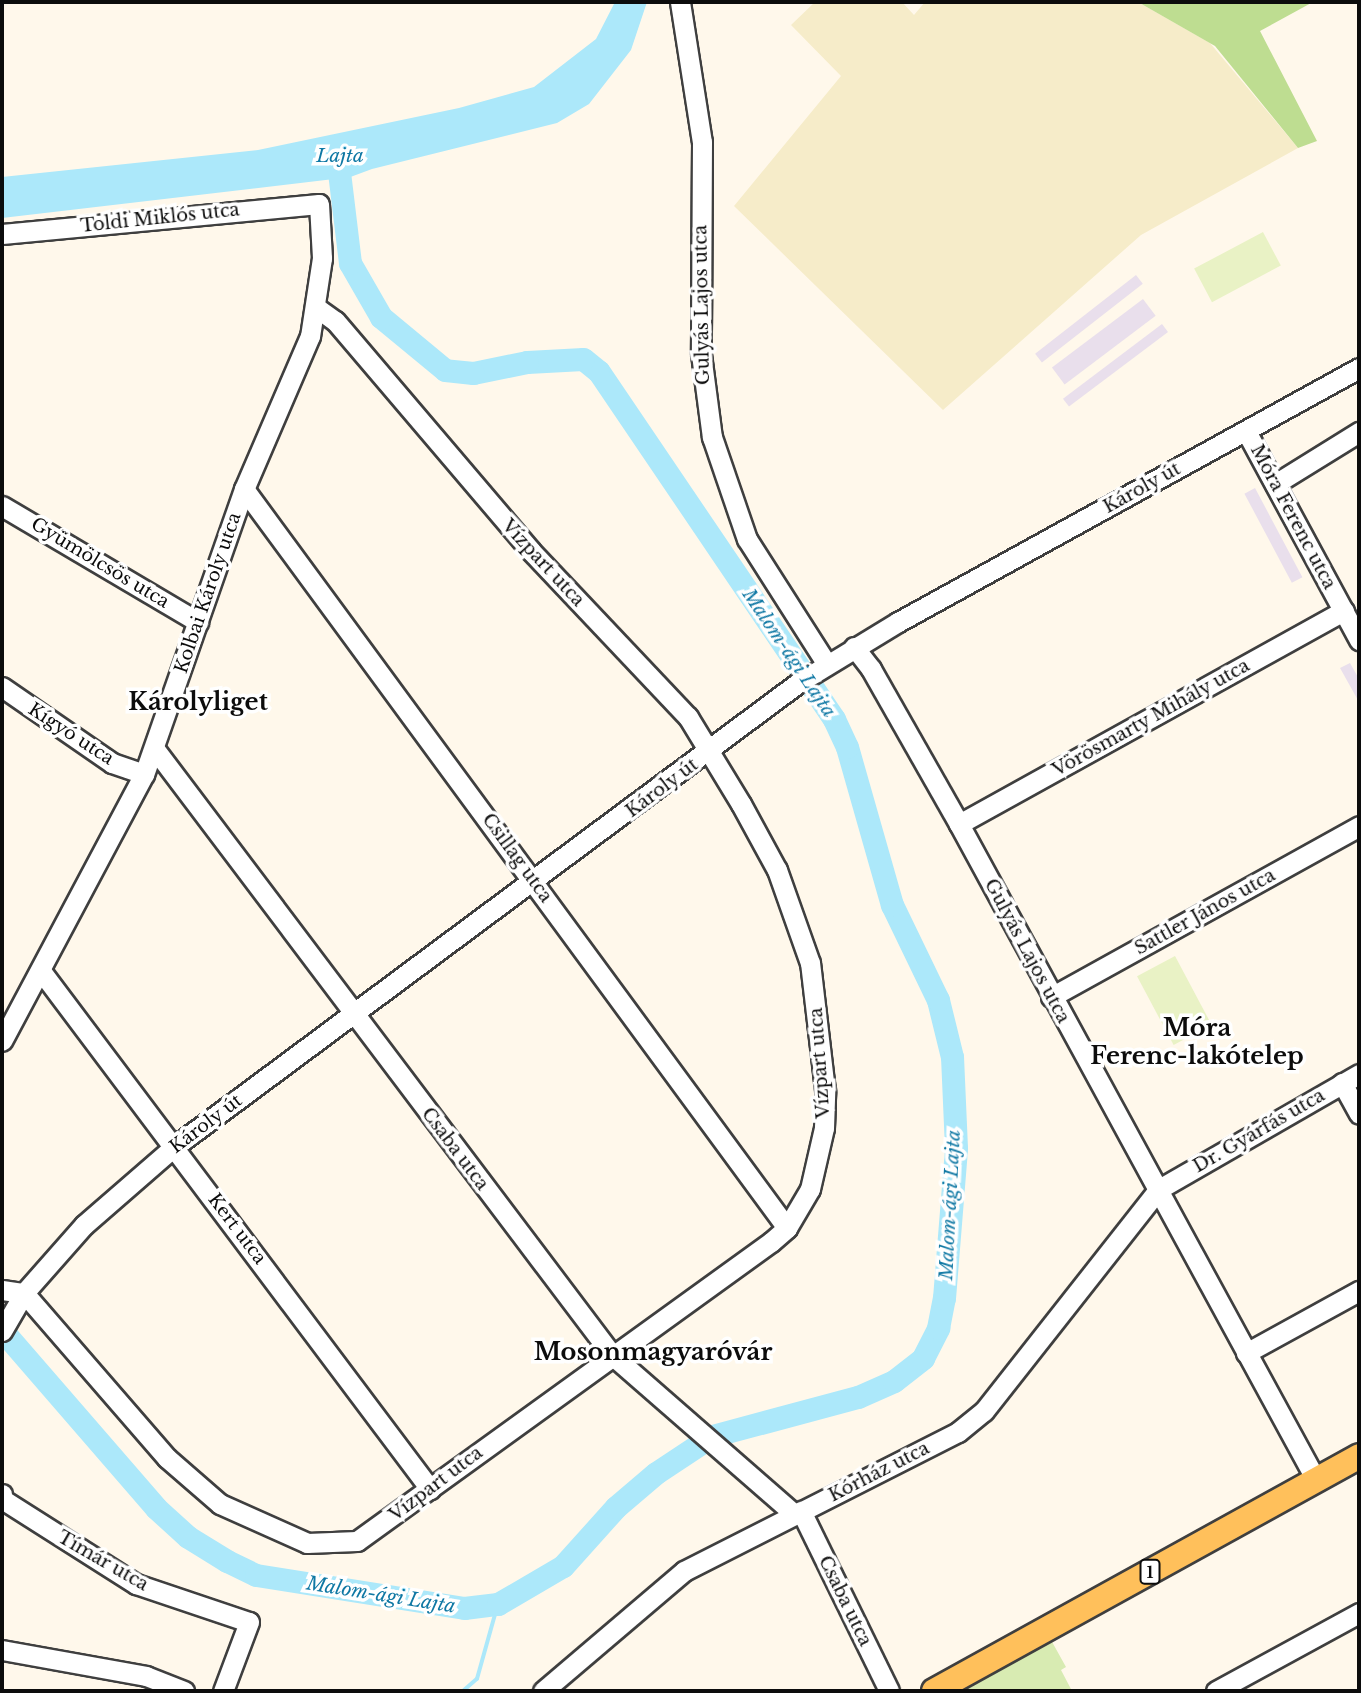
<!DOCTYPE html>
<html>
<head>
<meta charset="utf-8">
<style>
  body { margin:0 }
  #map { position:relative; width:1361px; height:1693px; overflow:hidden; background:#fff8eb; font-family:"Libre Baskerville",serif }
  div>[style] { position:absolute }
  [style*='--x'] { left:calc(var(--x)*1px); top:calc(var(--y)*1px); width:calc(var(--w)*1px); rotate:calc(var(--a)*1deg) }
  .industrial>* { inset:0; background:#e9dfec; transform-origin:0 0 }
  .farmland>* { inset:0; background:#f6ecc9 }
  .green>* { inset:0; background:#d8ebb2 }
  .forest>* { inset:0; background:#bedd91 }
  .pitch>* { inset:0; background:#e9f2c5; transform-origin:0 0 }
  .water>* { inset:0; background:#ace8fa }
  .stream>* { height:3.5px; margin:-1.75px; padding:0 1.75px; transform-origin:1.75px; border-radius:1.75px; background:#ace8fa }
  .river>* { height:23px; margin:-11.5px; padding:0 11.5px; transform-origin:11.5px; border-radius:11.5px; background:#ace8fa }
  .roads { filter:drop-shadow(2px 0 #3f3f3f) drop-shadow(-2px 0 #3f3f3f) drop-shadow(0 2px #3f3f3f) drop-shadow(0 -2px #3f3f3f) }
  .minor>* { height:19px; margin:-9.5px; padding:0 9.5px; transform-origin:9.5px; border-radius:9.5px; background:#fff }
  .major>* { height:24px; margin:-12px; padding:0 12px; transform-origin:12px; border-radius:12px; background:#ffc05b }
  span { translate:-50% -50%; white-space:nowrap; text-align:center; line-height:1.15; -webkit-text-stroke:7px #fff; paint-order:stroke }
  .shield-label span { padding:2px 5px; background:#fff; border:2px solid; border-radius:5px; -webkit-text-stroke-width:0 }
  .shield-label { font-size:16px; color:#0c0c0c; font-weight:700 }
  .street-label { font-size:18px; color:#0c0c0c }
  .water-label { font-size:19px; color:#0f78a4; font-style:italic }
  .district-label { font-size:24px; color:#0c0c0c; font-weight:700 }
  .frame { position:absolute; inset:0; border:4px solid #0c0c0c; pointer-events:none }
</style>
</head>
<body>
<div id="map">
  <div class="industrial">
    <div style="left:1136px;top:275px;width:11px;height:128px;rotate:52deg"></div>
    <div style="left:1143px;top:299px;width:21px;height:114px;rotate:53deg"></div>
    <div style="left:1162px;top:324px;width:10px;height:124px;rotate:53deg"></div>
    <div style="left:1255px;top:488px;width:101px;height:12px;rotate:62deg"></div>
    <div style="clip-path:polygon(1350px 663px,1359px 679px,1359px 702px,1340px 668px)"></div>
  </div>
  <div class="farmland">
    <div style="clip-path:polygon(815px 2px,902px 2px,914px 15px,925px 2px,1138px 2px,1210px 43px,1298px 148px,1141px 235px,943px 410px,734px 206px,841px 76px,791px 25px)"></div>
  </div>
  <div class="green">
    <div style="clip-path:polygon(1051px 1640px,1066px 1667px,1061px 1670px,1072px 1691px,957px 1691px)"></div>
  </div>
  <div class="forest">
    <div style="clip-path:polygon(1138px 2px,1313px 2px,1260px 31px,1317px 141px,1298px 148px,1215px 46px)"></div>
  </div>
  <div class="pitch">
    <div style="left:1263px;top:232px;width:38px;height:78px;rotate:62deg"></div>
    <div style="left:1175px;top:956px;width:78px;height:43px;rotate:62deg"></div>
  </div>
  <div class="water">
    <div style="clip-path:polygon(615px 2px,647px 2px,631px 50px,589px 104px,557px 123px,372px 169px,345px 179px,346px 192px,337px 196px,334px 179px,2px 218px,2px 177px,258px 150px,459px 108px,534px 87px,596px 39px)"></div>
  </div>
  <div class="stream">
    <div style="--x:463;--y:1691;--w:18;--a:-41"></div>
    <div style="--x:477;--y:1679;--w:78;--a:-74.4"></div>
  </div>
  <div class="river">
    <div style="--x:2;--y:1330;--w:235;--a:49.1"></div>
    <div style="--x:156;--y:1508;--w:43;--a:42.2"></div>
    <div style="--x:188;--y:1537;--w:46;--a:31.6"></div>
    <div style="--x:227;--y:1561;--w:32;--a:26"></div>
    <div style="--x:256;--y:1575;--w:211;--a:9"></div>
    <div style="--x:464;--y:1608;--w:34;--a:-7"></div>
    <div style="--x:498;--y:1604;--w:75;--a:-30.3"></div>
    <div style="--x:563;--y:1566;--w:79;--a:-48.1"></div>
    <div style="--x:616;--y:1507;--w:52;--a:-40.4"></div>
    <div style="--x:656;--y:1473;--w:67;--a:-33.5"></div>
    <div style="--x:712;--y:1436;--w:151;--a:-15"></div>
    <div style="--x:858;--y:1397;--w:39;--a:-24"></div>
    <div style="--x:894;--y:1381;--w:37;--a:-38"></div>
    <div style="--x:923;--y:1358;--w:34;--a:-63"></div>
    <div style="--x:938;--y:1328;--w:31;--a:-79"></div>
    <div style="--x:944;--y:1298;--w:150;--a:-85.4"></div>
    <div style="--x:956;--y:1148;--w:91;--a:-92.5"></div>
    <div style="--x:952;--y:1057;--w:59;--a:-103.8"></div>
    <div style="--x:938;--y:1000;--w:106;--a:-115.8"></div>
    <div style="--x:892;--y:905;--w:164;--a:-105.9"></div>
    <div style="--x:847;--y:747;--w:31;--a:-115"></div>
    <div style="--x:834;--y:719;--w:420;--a:-124.1"></div>
    <div style="--x:598;--y:371;--w:19;--a:-141"></div>
    <div style="--x:583;--y:359;--w:56;--a:176.9"></div>
    <div style="--x:527;--y:362;--w:55;--a:168.5"></div>
    <div style="--x:473;--y:373;--w:28;--a:-174"></div>
    <div style="--x:445;--y:370;--w:83;--a:-140.4"></div>
    <div style="--x:381;--y:317;--w:62;--a:-119.9"></div>
    <div style="--x:350;--y:263;--w:100;--a:-96.9"></div>
  </div>
  <div class="roads">
    <div class="minor">
      <div style="--x:680;--y:2;--w:142;--a:81.1"></div>
      <div style="--x:702;--y:142;--w:212;--a:90.3"></div>
      <div style="--x:701;--y:354;--w:84;--a:82.5"></div>
      <div style="--x:712;--y:437;--w:108;--a:71.1"></div>
      <div style="--x:747;--y:539;--w:147;--a:57.5"></div>
      <div style="--x:2;--y:234;--w:318;--a:-5.4"></div>
      <div style="--x:319;--y:204;--w:54;--a:86.8"></div>
      <div style="--x:322;--y:258;--w:79;--a:98.7"></div>
      <div style="--x:310;--y:336;--w:167;--a:113.3"></div>
      <div style="--x:244;--y:489;--w:302;--a:109.3"></div>
      <div style="--x:144;--y:774;--w:302;--a:118"></div>
      <div style="--x:1246;--y:431;--w:238;--a:61.6"></div>
      <div style="--x:1275;--y:484;--w:99;--a:-31.8"></div>
      <div style="--x:244;--y:489;--w:917;--a:53.69"></div>
      <div style="--x:2;--y:506;--w:228;--a:30.6"></div>
      <div style="--x:854;--y:647;--w:28;--a:52"></div>
      <div style="--x:871;--y:669;--w:178;--a:60.4"></div>
      <div style="--x:959;--y:824;--w:747;--a:61.44"></div>
      <div style="--x:2;--y:687;--w:134;--a:34.6"></div>
      <div style="--x:112;--y:763;--w:34;--a:19"></div>
      <div style="--x:154;--y:748;--w:760;--a:52.96"></div>
      <div style="--x:612;--y:1355;--w:242;--a:41.1"></div>
      <div style="--x:959;--y:824;--w:440;--a:-29"></div>
      <div style="--x:41;--y:971;--w:648;--a:53.09"></div>
      <div style="--x:1051;--y:997;--w:352;--a:-29"></div>
      <div style="--x:1342;--y:1083;--w:35;--a:61"></div>
      <div style="--x:2;--y:1290;--w:22;--a:8"></div>
      <div style="--x:24;--y:1293;--w:218;--a:49.1"></div>
      <div style="--x:167;--y:1458;--w:70;--a:41"></div>
      <div style="--x:220;--y:1504;--w:95;--a:24.1"></div>
      <div style="--x:307;--y:1543;--w:50;--a:-2.3"></div>
      <div style="--x:357;--y:1541;--w:511;--a:-35.84"></div>
      <div style="--x:771;--y:1242;--w:21;--a:-41"></div>
      <div style="--x:787;--y:1228;--w:45;--a:-59.5"></div>
      <div style="--x:810;--y:1189;--w:63;--a:-77.1"></div>
      <div style="--x:824;--y:1128;--w:38;--a:-88"></div>
      <div style="--x:825;--y:1090;--w:128;--a:-96.7"></div>
      <div style="--x:810;--y:963;--w:99;--a:-109.5"></div>
      <div style="--x:777;--y:870;--w:75;--a:-118.6"></div>
      <div style="--x:741;--y:804;--w:102;--a:-121.3"></div>
      <div style="--x:688;--y:717;--w:228;--a:-133.4"></div>
      <div style="--x:531;--y:551;--w:302;--a:-130.4"></div>
      <div style="--x:335;--y:321;--w:22;--a:-144"></div>
      <div style="--x:2;--y:1331;--w:44;--a:-59.9"></div>
      <div style="--x:24;--y:1293;--w:91;--a:-48.6"></div>
      <div style="--x:84;--y:1225;--w:121;--a:-41"></div>
      <div style="--x:175;--y:1146;--w:776;--a:-36.62"></div>
      <div style="--x:798;--y:683;--w:117;--a:-31.4"></div>
      <div style="--x:898;--y:622;--w:526;--a:-28.85"></div>
      <div style="--x:1246;--y:1353;--w:129;--a:-28.8"></div>
      <div style="--x:2;--y:1494;--w:5;--a:90"></div>
      <div style="--x:2;--y:1499;--w:159;--a:32.4"></div>
      <div style="--x:136;--y:1584;--w:119;--a:18.6"></div>
      <div style="--x:249;--y:1622;--w:74;--a:110.6"></div>
      <div style="--x:801;--y:1511;--w:200;--a:63.9"></div>
      <div style="--x:2;--y:1650;--w:146;--a:10.2"></div>
      <div style="--x:146;--y:1676;--w:41;--a:21.5"></div>
      <div style="--x:543;--y:1691;--w:185;--a:-40.4"></div>
      <div style="--x:684;--y:1571;--w:307;--a:-26.9"></div>
      <div style="--x:958;--y:1432;--w:33;--a:-39"></div>
      <div style="--x:984;--y:1411;--w:283;--a:-51.8"></div>
      <div style="--x:1159;--y:1189;--w:231;--a:-29.9"></div>
      <div style="--x:1216;--y:1691;--w:163;--a:-28.6"></div>
    </div>
    <div class="major">
      <div style="--x:934;--y:1691;--w:486;--a:-28.9"></div>
    </div>
  </div>
  <div class="shield-label">
    <span style="left:1150px;top:1572px">1</span>
  </div>
  <div class="street-label">
    <span style="left:160px;top:218px;rotate:-6deg">Toldi Miklós utca</span>
    <span style="left:702px;top:305px;rotate:-91deg">Gulyás Lajos utca</span>
    <span style="left:1142px;top:488px;rotate:-29deg">Károly út</span>
    <span style="left:1293px;top:517px;rotate:62deg">Móra Ferenc utca</span>
    <span style="left:100px;top:563px;rotate:31deg">Gyümölcsös utca</span>
    <span style="left:543px;top:563px;rotate:47deg">Vízpart utca</span>
    <span style="left:208px;top:593px;rotate:-71deg">Kolbai Károly utca</span>
    <span style="left:1151px;top:718px;rotate:-29deg">Vörösmarty Mihály utca</span>
    <span style="left:71px;top:734px;rotate:33deg">Kígyó utca</span>
    <span style="left:662px;top:788px;rotate:-37deg">Károly út</span>
    <span style="left:517px;top:858px;rotate:54deg">Csillag utca</span>
    <span style="left:1205px;top:912px;rotate:-29deg">Sattler János utca</span>
    <span style="left:1027px;top:951px;rotate:62deg">Gulyás Lajos utca</span>
    <span style="left:820px;top:1063px;rotate:-94deg">Vízpart utca</span>
    <span style="left:206px;top:1124px;rotate:-37deg">Károly út</span>
    <span style="left:1259px;top:1131px;rotate:-30deg">Dr. Gyárfás utca</span>
    <span style="left:455px;top:1149px;rotate:53deg">Csaba utca</span>
    <span style="left:237px;top:1229px;rotate:53deg">Kert utca</span>
    <span style="left:879px;top:1472px;rotate:-27deg">Kórház utca</span>
    <span style="left:436px;top:1484px;rotate:-37deg">Vízpart utca</span>
    <span style="left:103px;top:1561px;rotate:30deg">Tímár utca</span>
    <span style="left:845px;top:1601px;rotate:64deg">Csaba utca</span>
  </div>
  <div class="water-label">
    <span style="left:340px;top:156px">Lajta</span>
    <span style="left:789px;top:653px;rotate:56deg">Malom-ági Lajta</span>
    <span style="left:950px;top:1205px;rotate:-87deg">Malom-ági Lajta</span>
    <span style="left:381px;top:1595px;rotate:9deg">Malom-ági Lajta</span>
  </div>
  <div class="district-label">
    <span style="left:198px;top:702px">Károlyliget</span>
    <span style="left:1197px;top:1042px">Móra<br>Ferenc-lakótelep</span>
    <span style="left:653px;top:1352px">Mosonmagyaróvár</span>
  </div>
  <div class="frame"></div>
</div>
</body>
</html>
